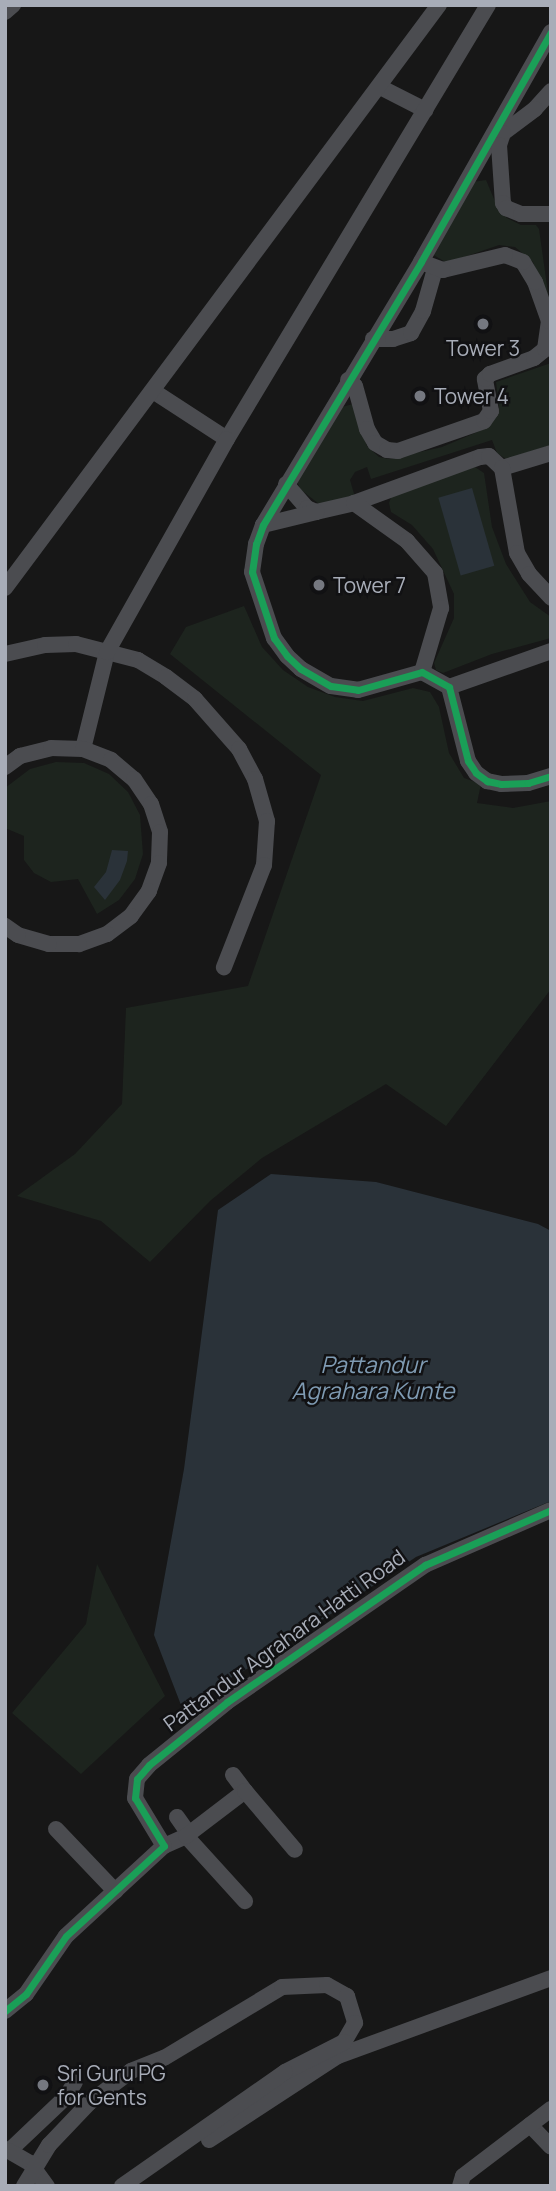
<!DOCTYPE html>
<html>
<head>
<meta charset="utf-8">
<style>
  body { margin:0 }
  #map { position:relative; width:556px; height:2191px; overflow:hidden; background:#171717; font-family:Manrope,sans-serif }
  div>[style] { position:absolute }
  [style*='--x'] { left:calc(var(--x)*1px); top:calc(var(--y)*1px); width:calc(var(--w)*1px); rotate:calc(var(--a)*1deg) }
  .green>* { inset:0; background:#1d241e }
  .water>* { inset:0; background:#2a3239; transform-origin:0 0 }
  .minor>* { height:16px; margin:-8px; padding:0 8px; transform-origin:8px; border-radius:8px; background:#4b4c50 }
  .cycleway>* { height:7px; margin:-3.5px; padding:0 3.5px; transform-origin:3.5px; border-radius:3.5px; background:#1a9f57 }
  .dots>* { width:19px; height:19px; translate:-50% -50%; box-sizing:border-box; border:4px solid #111113; border-radius:50% }
  span { translate:-50% -50%; white-space:nowrap; text-align:center; line-height:1.15; -webkit-text-stroke:5px #111113; paint-order:stroke }
  .poi-label { font-size:21px; color:#a8adb8 }
  .left { translate:0 -50%; text-align:left }
  .street-label { font-size:21px; color:#a8adb8 }
  .water-label { font-size:23px; color:#7f9bb3; font-style:italic }
  .frame { position:absolute; inset:0; border:7px solid #a8adb8; pointer-events:none }
</style>
</head>
<body>
<div id="map">
  <div class="green">
    <div style="clip-path:polygon(486px 180px,497px 206px,507px 218px,521px 225px,536px 225px,539px 229px,550px 307px,533px 262px,515px 247px,499px 245px,447px 263px,432px 254px,472px 182px)"></div>
    <div style="clip-path:polygon(551px 363px,551px 445px,506px 459px,497px 453px,492px 440px,371px 479px,367px 467px,355px 472px,350px 480px,355px 497px,319px 504px,300px 489px,297px 481px,342px 407px,353px 404px,367px 446px,379px 457px,389px 459px,442px 447px,489px 427px,499px 408px,496px 382px)"></div>
    <div style="clip-path:polygon(475px 467px,484px 473px,492px 527px,506px 564px,530px 602px,551px 617px,551px 638px,492px 654px,443px 673px,436px 670px,434px 663px,454px 618px,454px 594px,433px 549px,412px 525px,391px 512px,389px 503px,392px 495px)"></div>
    <div style="clip-path:polygon(244px 606px,262px 647px,283px 670px,308px 687px,335px 697px,363px 701px,413px 688px,430px 692px,439px 707px,449px 753px,464px 778px,481px 784px,477px 803px,513px 808px,551px 801px,551px 989px,446px 1126px,386px 1084px,262px 1158px,210px 1201px,150px 1262px,101px 1221px,17px 1196px,75px 1154px,122px 1104px,126px 1008px,248px 986px,321px 775px,170px 654px,186px 627px)"></div>
    <div style="clip-path:polygon(56px 762px,84px 763px,109px 774px,128px 792px,140px 815px,143px 854px,135px 879px,119px 900px,97px 914px,78px 879px,51px 882px,34px 873px,24px 860px,24px 836px,5px 828px,5px 788px,30px 769px)"></div>
    <div style="clip-path:polygon(97px 1564px,165px 1696px,81px 1774px,12px 1713px,86px 1624px)"></div>
  </div>
  <div class="water">
    <div style="left:472px;top:488px;width:81px;height:35px;rotate:74deg"></div>
    <div style="clip-path:polygon(112px 850px,128px 851px,127px 861px,120px 880px,105px 900px,94px 887px,106px 872px)"></div>
    <div style="clip-path:polygon(271px 1174px,376px 1182px,538px 1224px,551px 1231px,551px 1501px,416px 1557px,256px 1664px,181px 1705px,154px 1635px,184px 1469px,218px 1210px)"></div>
  </div>
  <div class="minor">
    <div style="--x:5;--y:12;--w:11;--a:-41"></div>
    <div style="--x:551;--y:32;--w:264;--a:119.5"></div>
    <div style="--x:421;--y:262;--w:307;--a:121"></div>
    <div style="--x:263;--y:525;--w:20;--a:110"></div>
    <div style="--x:256;--y:544;--w:28;--a:98"></div>
    <div style="--x:252;--y:572;--w:70;--a:71.6"></div>
    <div style="--x:274;--y:638;--w:22;--a:54"></div>
    <div style="--x:287;--y:656;--w:19;--a:43"></div>
    <div style="--x:301;--y:669;--w:34;--a:30"></div>
    <div style="--x:331;--y:686;--w:27;--a:8"></div>
    <div style="--x:358;--y:690;--w:66;--a:-15.7"></div>
    <div style="--x:422;--y:672;--w:31;--a:29"></div>
    <div style="--x:449;--y:687;--w:76;--a:75.6"></div>
    <div style="--x:468;--y:761;--w:14;--a:56"></div>
    <div style="--x:476;--y:773;--w:14;--a:36"></div>
    <div style="--x:487;--y:781;--w:14;--a:12"></div>
    <div style="--x:501;--y:784;--w:27;--a:-2"></div>
    <div style="--x:528;--y:783;--w:24;--a:-17"></div>
    <div style="--x:380;--y:87;--w:51;--a:27.1"></div>
    <div style="--x:551;--y:91;--w:24;--a:132"></div>
    <div style="--x:535;--y:109;--w:40;--a:143"></div>
    <div style="--x:503;--y:133;--w:13;--a:108"></div>
    <div style="--x:499;--y:145;--w:58;--a:86.1"></div>
    <div style="--x:503;--y:203;--w:6;--a:59"></div>
    <div style="--x:506;--y:208;--w:16;--a:22"></div>
    <div style="--x:521;--y:214;--w:30;--a:0"></div>
    <div style="--x:373;--y:339;--w:20;--a:0"></div>
    <div style="--x:393;--y:339;--w:19;--a:-18"></div>
    <div style="--x:411;--y:333;--w:25;--a:-61"></div>
    <div style="--x:423;--y:311;--w:44;--a:-74.1"></div>
    <div style="--x:348;--y:380;--w:9;--a:41"></div>
    <div style="--x:355;--y:386;--w:45;--a:74.4"></div>
    <div style="--x:367;--y:429;--w:16;--a:60"></div>
    <div style="--x:375;--y:443;--w:14;--a:30"></div>
    <div style="--x:387;--y:450;--w:11;--a:5"></div>
    <div style="--x:398;--y:451;--w:91;--a:-19.2"></div>
    <div style="--x:484;--y:421;--w:12;--a:-55"></div>
    <div style="--x:491;--y:411;--w:33;--a:-101"></div>
    <div style="--x:485;--y:379;--w:7;--a:-45"></div>
    <div style="--x:490;--y:374;--w:47;--a:-20"></div>
    <div style="--x:534;--y:358;--w:14;--a:-39"></div>
    <div style="--x:545;--y:349;--w:28;--a:-82"></div>
    <div style="--x:549;--y:321;--w:41;--a:-109.7"></div>
    <div style="--x:535;--y:282;--w:23;--a:-121"></div>
    <div style="--x:523;--y:262;--w:19;--a:-159"></div>
    <div style="--x:505;--y:255;--w:64;--a:166.4"></div>
    <div style="--x:443;--y:270;--w:23;--a:-160"></div>
    <div style="--x:153;--y:391;--w:88;--a:33"></div>
    <div style="--x:227;--y:439;--w:506;--a:-58.98"></div>
    <div style="--x:502;--y:468;--w:51;--a:-17"></div>
    <div style="--x:286;--y:484;--w:32;--a:49"></div>
    <div style="--x:307;--y:508;--w:10;--a:24"></div>
    <div style="--x:316;--y:512;--w:39;--a:-13"></div>
    <div style="--x:354;--y:503;--w:134;--a:-20.1"></div>
    <div style="--x:480;--y:457;--w:9;--a:-6"></div>
    <div style="--x:489;--y:456;--w:18;--a:43"></div>
    <div style="--x:502;--y:468;--w:86;--a:80"></div>
    <div style="--x:517;--y:553;--w:24;--a:60"></div>
    <div style="--x:529;--y:574;--w:33;--a:47"></div>
    <div style="--x:354;--y:503;--w:65;--a:35.6"></div>
    <div style="--x:407;--y:541;--w:43;--a:48.8"></div>
    <div style="--x:435;--y:573;--w:36;--a:80"></div>
    <div style="--x:441;--y:608;--w:67;--a:106.5"></div>
    <div style="--x:263;--y:525;--w:55;--a:-13.8"></div>
    <div style="--x:5;--y:588;--w:727;--a:-53.34"></div>
    <div style="--x:5;--y:654;--w:41;--a:-12.7"></div>
    <div style="--x:45;--y:645;--w:31;--a:-2"></div>
    <div style="--x:76;--y:644;--w:64;--a:14.5"></div>
    <div style="--x:138;--y:660;--w:33;--a:31"></div>
    <div style="--x:166;--y:677;--w:36;--a:37"></div>
    <div style="--x:195;--y:699;--w:67;--a:48.7"></div>
    <div style="--x:239;--y:749;--w:34;--a:62"></div>
    <div style="--x:255;--y:779;--w:44;--a:74.1"></div>
    <div style="--x:267;--y:821;--w:44;--a:93.9"></div>
    <div style="--x:264;--y:865;--w:110;--a:111.4"></div>
    <div style="--x:449;--y:687;--w:108;--a:-19.4"></div>
    <div style="--x:83;--y:749;--w:100;--a:-76.1"></div>
    <div style="--x:107;--y:652;--w:244;--a:-60.6"></div>
    <div style="--x:5;--y:767;--w:19;--a:-36"></div>
    <div style="--x:20;--y:756;--w:32;--a:-14"></div>
    <div style="--x:51;--y:748;--w:32;--a:2"></div>
    <div style="--x:83;--y:749;--w:30;--a:21"></div>
    <div style="--x:111;--y:760;--w:30;--a:40"></div>
    <div style="--x:134;--y:779;--w:30;--a:56"></div>
    <div style="--x:151;--y:804;--w:29;--a:72"></div>
    <div style="--x:160;--y:832;--w:31;--a:92"></div>
    <div style="--x:159;--y:863;--w:30;--a:110"></div>
    <div style="--x:149;--y:891;--w:31;--a:126"></div>
    <div style="--x:131;--y:916;--w:30;--a:143"></div>
    <div style="--x:107;--y:934;--w:30;--a:160"></div>
    <div style="--x:79;--y:944;--w:30;--a:180"></div>
    <div style="--x:49;--y:944;--w:32;--a:-164"></div>
    <div style="--x:18;--y:935;--w:16;--a:-145"></div>
    <div style="--x:233;--y:1775;--w:20;--a:53"></div>
    <div style="--x:177;--y:1817;--w:21;--a:55"></div>
    <div style="--x:56;--y:1829;--w:86;--a:46.4"></div>
    <div style="--x:186;--y:1836;--w:88;--a:47.8"></div>
    <div style="--x:164;--y:1846;--w:24;--a:-24"></div>
    <div style="--x:186;--y:1836;--w:74;--a:-37.3"></div>
    <div style="--x:245;--y:1791;--w:77;--a:49.7"></div>
    <div style="--x:5;--y:2011;--w:27;--a:-39"></div>
    <div style="--x:26;--y:1994;--w:70;--a:-55.4"></div>
    <div style="--x:66;--y:1936;--w:133;--a:-42.6"></div>
    <div style="--x:164;--y:1846;--w:56;--a:-121.1"></div>
    <div style="--x:135;--y:1798;--w:19;--a:-84"></div>
    <div style="--x:137;--y:1779;--w:18;--a:-49"></div>
    <div style="--x:149;--y:1765;--w:100;--a:-38.9"></div>
    <div style="--x:227;--y:1702;--w:241;--a:-34.7"></div>
    <div style="--x:425;--y:1565;--w:137;--a:-23.6"></div>
    <div style="--x:530;--y:2125;--w:30;--a:46"></div>
    <div style="--x:209;--y:2140;--w:154;--a:-33.1"></div>
    <div style="--x:338;--y:2056;--w:227;--a:-20.1"></div>
    <div style="--x:5;--y:2149;--w:4;--a:27"></div>
    <div style="--x:9;--y:2151;--w:79;--a:-43.5"></div>
    <div style="--x:66;--y:2097;--w:17;--a:-59"></div>
    <div style="--x:9;--y:2151;--w:24;--a:30"></div>
    <div style="--x:30;--y:2163;--w:29;--a:54"></div>
    <div style="--x:24;--y:2186;--w:48;--a:-58.6"></div>
    <div style="--x:49;--y:2145;--w:58;--a:-46.4"></div>
    <div style="--x:89;--y:2103;--w:53;--a:-37.3"></div>
    <div style="--x:131;--y:2071;--w:35;--a:-22"></div>
    <div style="--x:164;--y:2058;--w:138;--a:-31"></div>
    <div style="--x:282;--y:1987;--w:45;--a:-2.5"></div>
    <div style="--x:327;--y:1985;--w:23;--a:29"></div>
    <div style="--x:347;--y:1996;--w:28;--a:73"></div>
    <div style="--x:355;--y:2023;--w:22;--a:120"></div>
    <div style="--x:344;--y:2042;--w:66;--a:153"></div>
    <div style="--x:285;--y:2072;--w:199;--a:145"></div>
    <div style="--x:460;--y:2186;--w:10;--a:-73"></div>
    <div style="--x:463;--y:2176;--w:111;--a:-37.3"></div>
  </div>
  <div class="cycleway">
    <div style="--x:551;--y:32;--w:264;--a:119.5"></div>
    <div style="--x:421;--y:262;--w:307;--a:121"></div>
    <div style="--x:263;--y:525;--w:20;--a:110"></div>
    <div style="--x:256;--y:544;--w:28;--a:98"></div>
    <div style="--x:252;--y:572;--w:70;--a:71.6"></div>
    <div style="--x:274;--y:638;--w:22;--a:54"></div>
    <div style="--x:287;--y:656;--w:19;--a:43"></div>
    <div style="--x:301;--y:669;--w:34;--a:30"></div>
    <div style="--x:331;--y:686;--w:27;--a:8"></div>
    <div style="--x:358;--y:690;--w:66;--a:-15.7"></div>
    <div style="--x:422;--y:672;--w:31;--a:29"></div>
    <div style="--x:449;--y:687;--w:76;--a:75.6"></div>
    <div style="--x:468;--y:761;--w:14;--a:56"></div>
    <div style="--x:476;--y:773;--w:14;--a:36"></div>
    <div style="--x:487;--y:781;--w:14;--a:12"></div>
    <div style="--x:501;--y:784;--w:27;--a:-2"></div>
    <div style="--x:528;--y:783;--w:24;--a:-17"></div>
    <div style="--x:5;--y:2011;--w:27;--a:-39"></div>
    <div style="--x:26;--y:1994;--w:70;--a:-55.4"></div>
    <div style="--x:66;--y:1936;--w:133;--a:-42.6"></div>
    <div style="--x:164;--y:1846;--w:56;--a:-121.1"></div>
    <div style="--x:135;--y:1798;--w:19;--a:-84"></div>
    <div style="--x:137;--y:1779;--w:18;--a:-49"></div>
    <div style="--x:149;--y:1765;--w:100;--a:-38.9"></div>
    <div style="--x:227;--y:1702;--w:241;--a:-34.7"></div>
    <div style="--x:425;--y:1565;--w:137;--a:-23.6"></div>
  </div>
  <div class="dots">
    <div style="left:483px;top:324px;background:#757880"></div>
    <div style="left:420px;top:396px;background:#757880"></div>
    <div style="left:319px;top:585px;background:#757880"></div>
    <div style="left:43px;top:2085px;background:#757880"></div>
  </div>
  <div class="poi-label">
    <span style="left:483px;top:348px">Tower 3</span>
    <span class="left" style="left:434px;top:396px">Tower 4</span>
    <span class="left" style="left:333px;top:585px">Tower 7</span>
    <span class="left" style="left:57px;top:2085px">Sri Guru PG<br>for Gents</span>
  </div>
  <div class="street-label">
    <span style="left:284px;top:1640px;rotate:-36deg">Pattandur Agrahara Hatti Road</span>
  </div>
  <div class="water-label">
    <span style="left:373px;top:1377px">Pattandur<br>Agrahara Kunte</span>
  </div>
  <div class="frame"></div>
</div>
</body>
</html>
